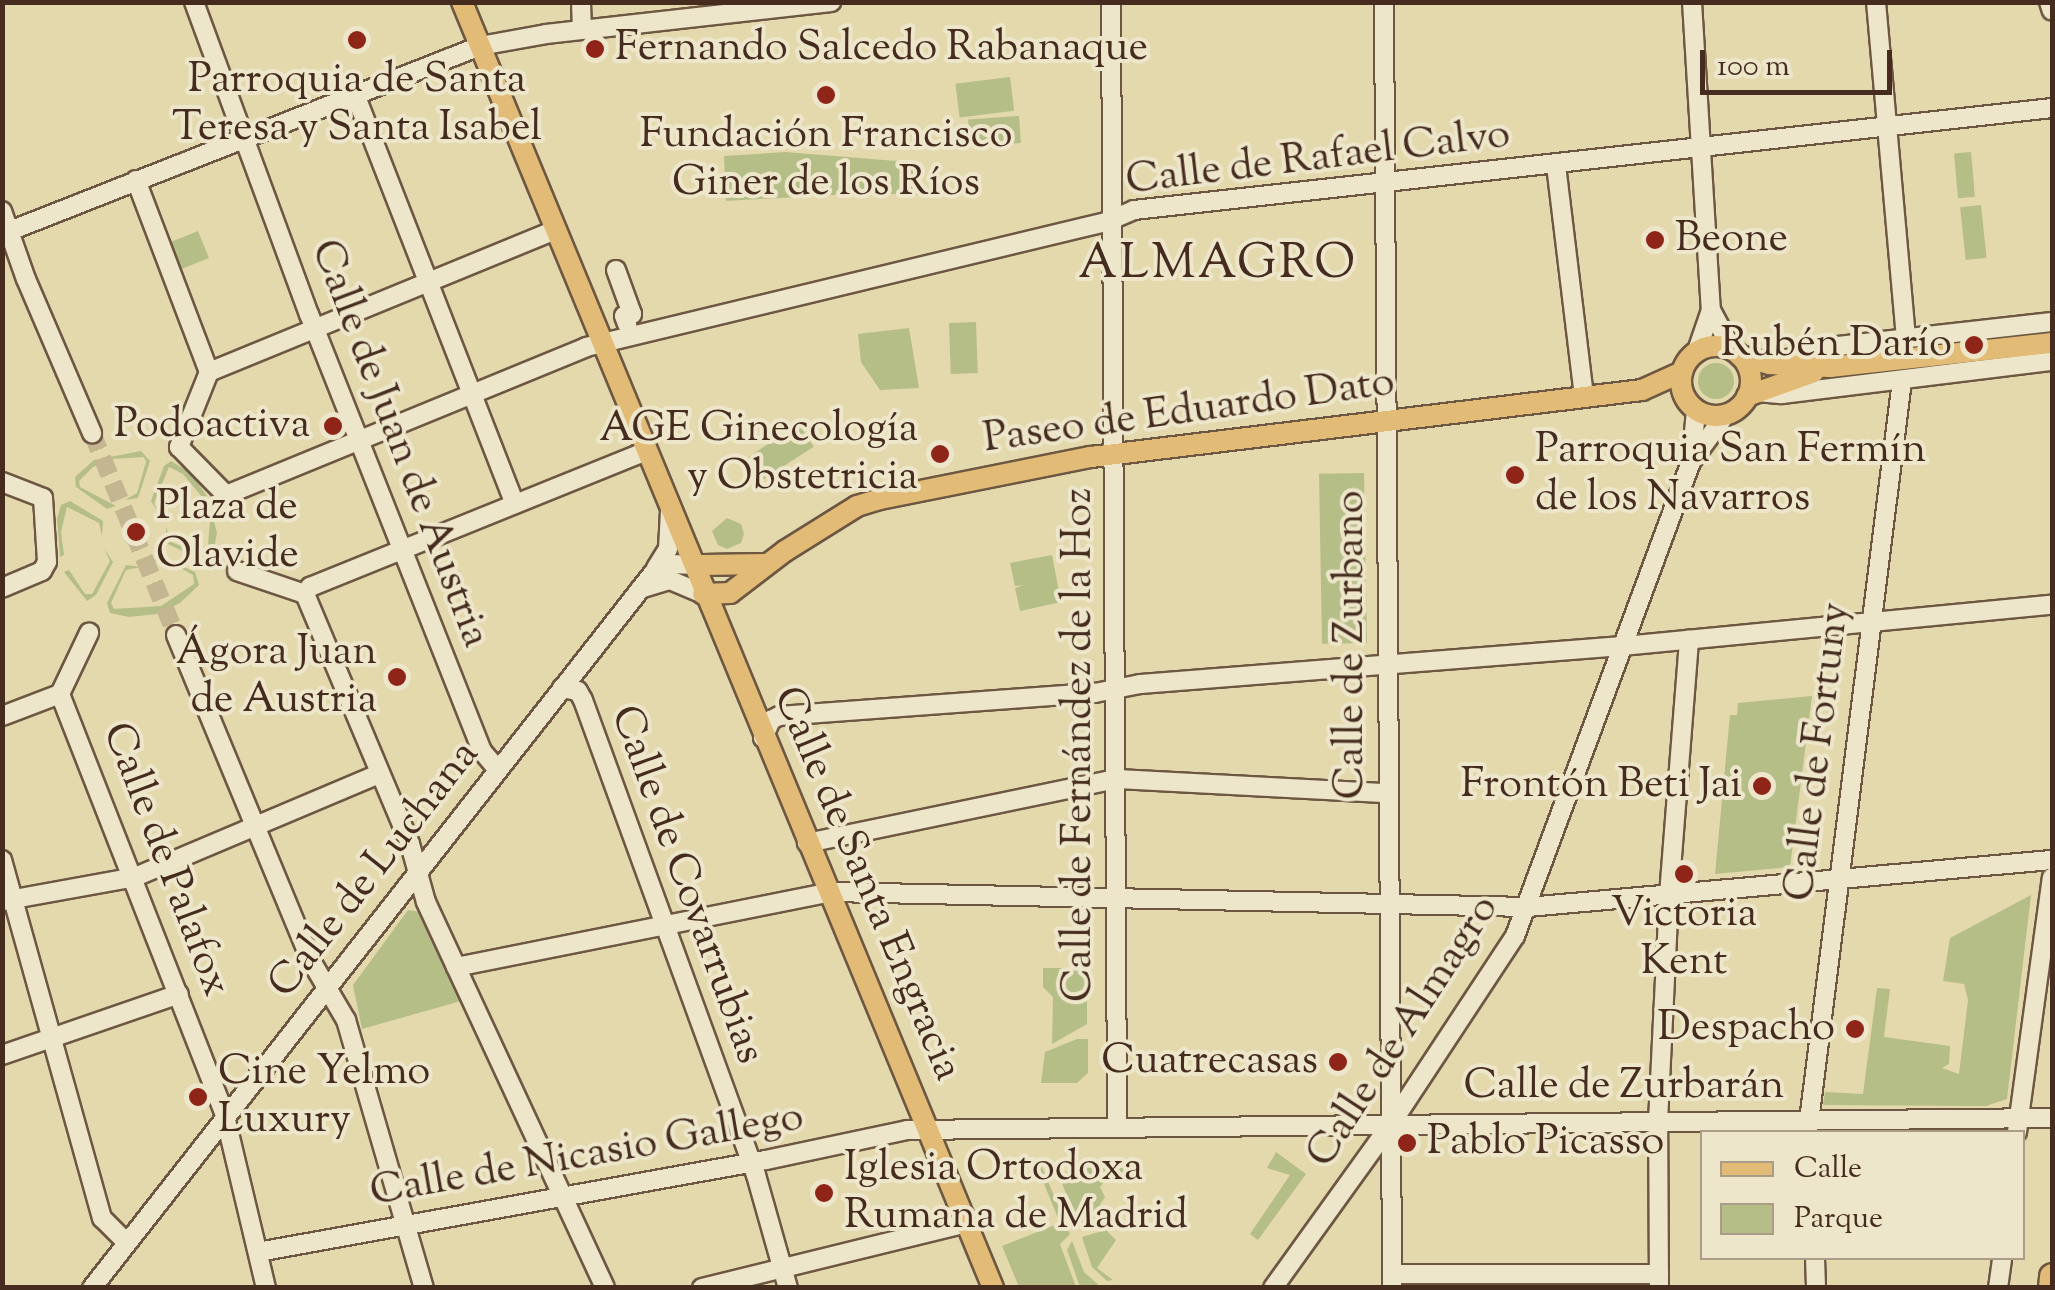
<!DOCTYPE html>
<html>
<head>
<meta charset="utf-8">
<style>
  body { margin:0 }
  #map { position:relative; width:2055px; height:1290px; overflow:hidden; background:#e4d8ad; font-family:"Sorts Mill Goudy",serif }
  div>[style] { position:absolute }
  [style*='--x'] { left:calc(var(--x)*1px); top:calc(var(--y)*1px); width:calc(var(--w)*1px); rotate:calc(var(--a)*1deg) }
  .green>* { inset:0; background:#b6be88; transform-origin:0 0 }
  .round { border-radius:50% }
  .minor-tunnel>* { height:18px; margin-top:-9px; transform-origin:0; background:repeating-linear-gradient(90deg,#c4b691 0 18px,transparent 0 27px) }
  .roads { filter:drop-shadow(2px 0 #6d5742) drop-shadow(-2px 0 #6d5742) drop-shadow(0 2px #6d5742) drop-shadow(0 -2px #6d5742) }
  .minor>* { height:18px; margin:-9px; padding:0 9px; transform-origin:9px; border-radius:9px; background:#ede6ca }
  .major>* { height:20px; margin:-10px; padding:0 10px; transform-origin:10px; border-radius:10px; background:#e2bc76 }
  .major>.ring { margin:-10px; padding:0; box-sizing:content-box; background:none; border:20px solid #e2bc76; border-radius:50% }
  .highway>* { height:25px; margin:-12.5px; padding:0 12.5px; transform-origin:12.5px; border-radius:12.5px; background:#e2bc76 }
  .dots>* { width:28px; height:28px; translate:-50% -50%; box-sizing:border-box; border:5px solid #ede6ca; border-radius:50% }
  span { translate:-50% -50%; white-space:nowrap; text-align:center; line-height:1.15; -webkit-text-stroke:8px #ede6ca; paint-order:stroke }
  .poi-label { font-size:42px; color:#452c1f }
  .left { translate:0 -50%; text-align:left }
  .right { translate:-100% -50%; text-align:right }
  .street-label { font-size:42px; color:#452c1f }
  .quarter-label { font-size:48px; color:#452c1f; letter-spacing:2.5px }
  .frame { position:absolute; inset:0; border:5px solid #452c1f; pointer-events:none }
  .legend { position:absolute; left:1700px; top:1130px; width:325px; height:130px; box-sizing:border-box; background:#ede6ca; border:2px solid #aa9c86; margin:0; padding:12px 18px; list-style:none; font-size:30px; color:#452c1f }
  .legend li { display:flex; align-items:center; gap:20px; height:50px }
  .legend b { width:50px; border:2px solid #aa9c86 }
  .scale { position:absolute; left:1700px; top:50px; width:192px; height:45px; box-sizing:border-box; border:5px solid #452c1f; border-top:0; padding-left:12px; font-size:30px; line-height:35px; white-space:nowrap; color:#452c1f; -webkit-text-stroke:8px #ede6ca; paint-order:stroke }
</style>
</head>
<body>
<div id="map">
  <div class="green">
    <div style="left:1010px;top:77px;width:34px;height:55px;rotate:83deg"></div>
    <div style="left:1019px;top:116px;width:27px;height:51px;rotate:86deg"></div>
    <div style="clip-path:polygon(785px 152px,921px 163px,919px 195px,868px 193px,726px 201px,724px 156px)"></div>
    <div style="left:1971px;top:152px;width:45px;height:17px;rotate:85deg"></div>
    <div style="left:1981px;top:205px;width:53px;height:21px;rotate:84deg"></div>
    <div style="left:198px;top:231px;width:29px;height:30px;rotate:68deg"></div>
    <div style="left:976px;top:322px;width:51px;height:27px;rotate:88deg"></div>
    <div style="clip-path:polygon(909px 328px,919px 388px,880px 390px,861px 362px,858px 334px)"></div>
    <div class="round" style="left:1698px;top:363px;width:36px;height:36px"></div>
    <div style="left:799px;top:424px;width:27px;height:60px;rotate:57deg"></div>
    <div style="clip-path:polygon(141px 451px,150px 461px,138px 498px,125px 500px,137px 493px,146px 462px,144px 457px,111px 459px,93px 467px,79px 481px,80px 487px,116px 506px,107px 509px,76px 487px,75px 477px,94px 460px)"></div>
    <div style="clip-path:polygon(171px 461px,191px 473px,207px 496px,202px 497px,183px 474px,169px 467px,154px 503px,161px 517px,151px 501px,164px 466px)"></div>
    <div style="left:1364px;top:473px;width:170px;height:45px;rotate:89deg"></div>
    <div style="clip-path:polygon(70px 501px,103px 521px,102px 536px,99px 523px,67px 507px,61px 532px,64px 555px,60px 557px,57px 519px,61px 505px)"></div>
    <div style="clip-path:polygon(211px 510px,217px 533px,212px 559px,203px 561px,166px 543px,166px 527px,171px 542px,207px 556px)"></div>
    <div style="clip-path:polygon(727px 518px,741px 524px,744px 534px,741px 543px,727px 549px,718px 545px,712px 531px)"></div>
    <div class="round" style="left:123px;top:524px;width:22px;height:22px"></div>
    <div style="clip-path:polygon(104px 548px,113px 562px,96px 595px,87px 601px,64px 572px,69px 570px,85px 594px,92px 594px,110px 561px)"></div>
    <div style="clip-path:polygon(158px 555px,195px 572px,199px 585px,180px 603px,157px 614px,129px 617px,110px 613px,107px 603px,126px 565px,141px 567px,126px 570px,111px 603px,114px 609px,161px 606px,194px 584px,193px 575px,163px 558px,153px 563px)"></div>
    <div style="clip-path:polygon(1052px 555px,1061px 602px,1020px 611px,1015px 588px,1024px 585px,1015px 586px,1010px 563px)"></div>
    <div style="clip-path:polygon(1812px 696px,1790px 867px,1715px 874px,1730px 715px,1737px 715px,1738px 703px)"></div>
    <div style="clip-path:polygon(2031px 895px,2007px 1099px,1986px 1106px,1823px 1105px,1825px 1092px,1863px 1094px,1877px 988px,1890px 989px,1884px 1037px,1950px 1046px,1949px 1064px,1942px 1068px,1959px 1074px,1968px 1000px,1964px 984px,1943px 981px,1950px 938px)"></div>
    <div style="clip-path:polygon(408px 910px,421px 912px,461px 1001px,362px 1029px,353px 985px)"></div>
    <div style="clip-path:polygon(1087px 968px,1087px 1024px,1052px 1044px,1053px 997px,1043px 987px,1043px 968px)"></div>
    <div style="clip-path:polygon(1077px 1039px,1088px 1039px,1088px 1073px,1077px 1083px,1041px 1083px,1045px 1052px)"></div>
    <div style="clip-path:polygon(1276px 1152px,1306px 1174px,1258px 1240px,1250px 1234px,1290px 1175px,1267px 1168px)"></div>
    <div style="clip-path:polygon(1042px 1167px,1070px 1234px,1060px 1244px,1076px 1287px,1019px 1287px,1002px 1246px,1060px 1223px,1038px 1169px)"></div>
    <div style="clip-path:polygon(1079px 1168px,1138px 1168px,1141px 1173px,1134px 1183px,1121px 1173px,1116px 1181px,1105px 1181px,1100px 1187px,1105px 1197px,1100px 1204px,1108px 1218px,1105px 1227px,1081px 1230px,1061px 1181px,1066px 1172px)"></div>
    <div style="clip-path:polygon(1106px 1230px,1116px 1240px,1097px 1268px,1113px 1280px,1107px 1281px,1092px 1267px,1082px 1237px)"></div>
    <div style="clip-path:polygon(1072px 1241px,1084px 1272px,1101px 1287px,1080px 1287px,1067px 1250px)"></div>
  </div>
  <div class="minor-tunnel">
    <div style="--x:92;--y:433;--w:219;--a:67.4"></div>
  </div>
  <div class="roads">
    <div class="minor">
      <div style="--x:194;--y:2;--w:333;--a:69.8"></div>
      <div style="--x:309;--y:314;--w:470;--a:68.4"></div>
      <div style="--x:482;--y:751;--w:25;--a:50"></div>
      <div style="--x:581;--y:2;--w:27;--a:88"></div>
      <div style="--x:1111;--y:2;--w:1124;--a:89.69"></div>
      <div style="--x:1384;--y:2;--w:1286;--a:89.64"></div>
      <div style="--x:1692;--y:2;--w:309;--a:86.5"></div>
      <div style="--x:1711;--y:310;--w:43;--a:108.9"></div>
      <div style="--x:1876;--y:2;--w:339;--a:84.9"></div>
      <div style="--x:2049;--y:2;--w:9;--a:72"></div>
      <div style="--x:355;--y:94;--w:440;--a:68.7"></div>
      <div style="--x:1556;--y:165;--w:234;--a:83.1"></div>
      <div style="--x:136;--y:180;--w:205;--a:69.2"></div>
      <div style="--x:2;--y:211;--w:72;--a:70.6"></div>
      <div style="--x:26;--y:279;--w:168;--a:66.8"></div>
      <div style="--x:2;--y:234;--w:514;--a:-21.47"></div>
      <div style="--x:480;--y:46;--w:67;--a:-10.3"></div>
      <div style="--x:546;--y:34;--w:287;--a:-6.4"></div>
      <div style="--x:616;--y:270;--w:47;--a:70"></div>
      <div style="--x:632;--y:314;--w:8;--a:166"></div>
      <div style="--x:624;--y:316;--w:9;--a:69"></div>
      <div style="--x:1711;--y:310;--w:47;--a:61.8"></div>
      <div style="--x:1777;--y:362;--w:63;--a:-14.7"></div>
      <div style="--x:1838;--y:346;--w:215;--a:-6.4"></div>
      <div style="--x:209;--y:372;--w:81;--a:111.8"></div>
      <div style="--x:179;--y:447;--w:67;--a:45.6"></div>
      <div style="--x:226;--y:495;--w:389;--a:-22.3"></div>
      <div style="--x:586;--y:347;--w:535;--a:-13.52"></div>
      <div style="--x:1106;--y:222;--w:30;--a:-23"></div>
      <div style="--x:1134;--y:210;--w:924;--a:-6.34"></div>
      <div style="--x:209;--y:372;--w:374;--a:-22.3"></div>
      <div style="--x:1757;--y:392;--w:25;--a:5"></div>
      <div style="--x:1782;--y:394;--w:272;--a:-7"></div>
      <div style="--x:1692;--y:454;--w:44;--a:-84.8"></div>
      <div style="--x:2;--y:482;--w:44;--a:21.3"></div>
      <div style="--x:43;--y:498;--w:64;--a:86.4"></div>
      <div style="--x:47;--y:562;--w:10;--a:119"></div>
      <div style="--x:42;--y:571;--w:43;--a:157"></div>
      <div style="--x:656;--y:568;--w:22;--a:-58"></div>
      <div style="--x:668;--y:549;--w:39;--a:-87"></div>
      <div style="--x:237;--y:571;--w:72;--a:18.7"></div>
      <div style="--x:640;--y:589;--w:31;--a:-17"></div>
      <div style="--x:670;--y:580;--w:36;--a:23"></div>
      <div style="--x:305;--y:594;--w:271;--a:67.2"></div>
      <div style="--x:410;--y:844;--w:60;--a:74.6"></div>
      <div style="--x:426;--y:902;--w:425;--a:65.1"></div>
      <div style="--x:305;--y:594;--w:9;--a:-54"></div>
      <div style="--x:310;--y:587;--w:362;--a:-22"></div>
      <div style="--x:176;--y:635;--w:351;--a:67.5"></div>
      <div style="--x:310;--y:959;--w:71;--a:59.5"></div>
      <div style="--x:346;--y:1020;--w:279;--a:73.8"></div>
      <div style="--x:562;--y:688;--w:16;--a:11"></div>
      <div style="--x:578;--y:691;--w:10;--a:61"></div>
      <div style="--x:583;--y:700;--w:506;--a:69.99"></div>
      <div style="--x:756;--y:1175;--w:117;--a:74.2"></div>
      <div style="--x:60;--y:694;--w:453;--a:68.6"></div>
      <div style="--x:225;--y:1116;--w:177;--a:76.6"></div>
      <div style="--x:60;--y:694;--w:68;--a:-64.6"></div>
      <div style="--x:2;--y:716;--w:62;--a:-20.8"></div>
      <div style="--x:763;--y:738;--w:20;--a:-66"></div>
      <div style="--x:771;--y:720;--w:9;--a:-27"></div>
      <div style="--x:779;--y:716;--w:317;--a:-4.2"></div>
      <div style="--x:1095;--y:693;--w:46;--a:-11.3"></div>
      <div style="--x:1140;--y:684;--w:484;--a:-4.5"></div>
      <div style="--x:1623;--y:646;--w:431;--a:-5.5"></div>
      <div style="--x:807;--y:843;--w:317;--a:-11.7"></div>
      <div style="--x:1117;--y:779;--w:271;--a:3"></div>
      <div style="--x:2;--y:860;--w:372;--a:74.4"></div>
      <div style="--x:102;--y:1218;--w:35;--a:45"></div>
      <div style="--x:3;--y:901;--w:134;--a:-10.3"></div>
      <div style="--x:135;--y:877;--w:265;--a:-22.9"></div>
      <div style="--x:456;--y:967;--w:381;--a:-11.3"></div>
      <div style="--x:830;--y:892;--w:698;--a:1.23"></div>
      <div style="--x:1528;--y:907;--w:526;--a:-5.13"></div>
      <div style="--x:2;--y:1055;--w:187;--a:-19"></div>
      <div style="--x:1808;--y:1129;--w:754;--a:-82.84"></div>
      <div style="--x:2017;--y:1132;--w:257;--a:-82.2"></div>
      <div style="--x:258;--y:1252;--w:516;--a:-10.27"></div>
      <div style="--x:766;--y:1160;--w:144;--a:-12"></div>
      <div style="--x:907;--y:1130;--w:1145;--a:-0.6"></div>
      <div style="--x:1815;--y:1258;--w:30;--a:88"></div>
      <div style="--x:1392;--y:1274;--w:267;--a:0"></div>
      <div style="--x:92;--y:1288;--w:909;--a:-51.88"></div>
      <div style="--x:653;--y:573;--w:18;--a:-29"></div>
      <div style="--x:669;--y:564;--w:28;--a:2"></div>
      <div style="--x:702;--y:1288;--w:273;--a:-13.8"></div>
      <div style="--x:1273;--y:1288;--w:202;--a:-54.3"></div>
      <div style="--x:1391;--y:1124;--w:225;--a:-56.6"></div>
      <div style="--x:1515;--y:936;--w:506;--a:-69.63"></div>
      <div style="--x:1691;--y:462;--w:59;--a:-53.9"></div>
      <div style="--x:1659;--y:1288;--w:166;--a:-90.3"></div>
      <div style="--x:1658;--y:1122;--w:227;--a:-87.2"></div>
      <div style="--x:1669;--y:895;--w:256;--a:-85.5"></div>
      <div style="--x:1998;--y:1288;--w:30;--a:-82"></div>
    </div>
    <div class="major">
      <div style="--x:462;--y:2;--w:1391;--a:67.56"></div>
      <div class="ring" style="left:1681px;top:346px;width:50px;height:50px"></div>
      <div style="--x:1740;--y:356;--w:30;--a:15"></div>
      <div style="--x:1769;--y:364;--w:61;--a:2.8"></div>
      <div style="--x:1830;--y:367;--w:223;--a:-6.2"></div>
      <div style="--x:1747;--y:396;--w:71;--a:-19.7"></div>
      <div style="--x:697;--y:565;--w:69;--a:-0.8"></div>
      <div style="--x:703;--y:594;--w:27;--a:-2"></div>
      <div style="--x:730;--y:593;--w:69;--a:-37.4"></div>
      <div style="--x:785;--y:551;--w:85;--a:-32"></div>
      <div style="--x:857;--y:506;--w:24;--a:-17"></div>
      <div style="--x:880;--y:499;--w:215;--a:-11.3"></div>
      <div style="--x:1091;--y:457;--w:555;--a:-6.93"></div>
      <div style="--x:1642;--y:390;--w:44;--a:-24.2"></div>
    </div>
    <div class="highway">
      <div style="--x:2051;--y:1288;--w:12;--a:-85"></div>
    </div>
  </div>
  <div class="dots">
    <div style="left:357px;top:40px;background:#8f2418"></div>
    <div style="left:595px;top:49px;background:#8f2418"></div>
    <div style="left:826px;top:95px;background:#8f2418"></div>
    <div style="left:1655px;top:240px;background:#8f2418"></div>
    <div style="left:1974px;top:345px;background:#8f2418"></div>
    <div style="left:333px;top:426px;background:#8f2418"></div>
    <div style="left:940px;top:454px;background:#8f2418"></div>
    <div style="left:1515px;top:475px;background:#8f2418"></div>
    <div style="left:136px;top:532px;background:#8f2418"></div>
    <div style="left:397px;top:677px;background:#8f2418"></div>
    <div style="left:1762px;top:786px;background:#8f2418"></div>
    <div style="left:1684px;top:874px;background:#8f2418"></div>
    <div style="left:1855px;top:1029px;background:#8f2418"></div>
    <div style="left:1338px;top:1062px;background:#8f2418"></div>
    <div style="left:198px;top:1097px;background:#8f2418"></div>
    <div style="left:1407px;top:1143px;background:#8f2418"></div>
    <div style="left:824px;top:1193px;background:#8f2418"></div>
  </div>
  <div class="poi-label">
    <span class="left" style="left:615px;top:49px">Fernando Salcedo Rabanaque</span>
    <span style="left:357px;top:105px">Parroquia de Santa<br>Teresa y Santa Isabel</span>
    <span style="left:826px;top:160px">Fundación Francisco<br>Giner de los Ríos</span>
    <span class="left" style="left:1675px;top:240px">Beone</span>
    <span class="right" style="left:1952px;top:345px">Rubén Darío</span>
    <span class="right" style="left:310px;top:426px">Podoactiva</span>
    <span class="right" style="left:918px;top:454px">AGE Ginecología<br>y Obstetricia</span>
    <span class="left" style="left:1535px;top:475px">Parroquia San Fermín<br>de los Navarros</span>
    <span class="left" style="left:156px;top:532px">Plaza de<br>Olavide</span>
    <span class="right" style="left:377px;top:677px">Ágora Juan<br>de Austria</span>
    <span class="right" style="left:1742px;top:786px">Frontón Beti Jai</span>
    <span style="left:1684px;top:939px">Victoria<br>Kent</span>
    <span class="right" style="left:1835px;top:1029px">Despacho</span>
    <span class="right" style="left:1318px;top:1062px">Cuatrecasas</span>
    <span class="left" style="left:218px;top:1097px">Cine Yelmo<br>Luxury</span>
    <span class="left" style="left:1427px;top:1143px">Pablo Picasso</span>
    <span class="left" style="left:844px;top:1193px">Iglesia Ortodoxa<br>Rumana de Madrid</span>
  </div>
  <div class="street-label">
    <span style="left:1318px;top:159px;rotate:-7deg">Calle de Rafael Calvo</span>
    <span style="left:1189px;top:412px;rotate:-8deg">Paseo de Eduardo Dato</span>
    <span style="left:399px;top:444px;rotate:69deg">Calle de Juan de Austria</span>
    <span style="left:1352px;top:645px;rotate:-90deg">Calle de Zurbano</span>
    <span style="left:1080px;top:745px;rotate:-90deg">Calle de Fernández de la Hoz</span>
    <span style="left:1819px;top:752px;rotate:-83deg">Calle de Fortuny</span>
    <span style="left:165px;top:860px;rotate:69deg">Calle de Palafox</span>
    <span style="left:375px;top:870px;rotate:-52deg">Calle de Luchana</span>
    <span style="left:866px;top:884px;rotate:67deg">Calle de Santa Engracia</span>
    <span style="left:686px;top:885px;rotate:70deg">Calle de Covarrubias</span>
    <span style="left:1404px;top:1032px;rotate:-57deg">Calle de Almagro</span>
    <span style="left:1624px;top:1087px">Calle de Zurbarán</span>
    <span style="left:587px;top:1156px;rotate:-10deg">Calle de Nicasio Gallego</span>
  </div>
  <div class="quarter-label">
    <span style="left:1218px;top:266px">ALMAGRO</span>
  </div>
  <div class="frame"></div>
  <ul class="legend">
  <li><b style="height:12px;background:#e2bc76"></b>Calle</li>
  <li><b style="height:28px;background:#b6be88"></b>Parque</li>
  </ul>
  <div class="scale">100 m</div>
</div>
</body>
</html>
